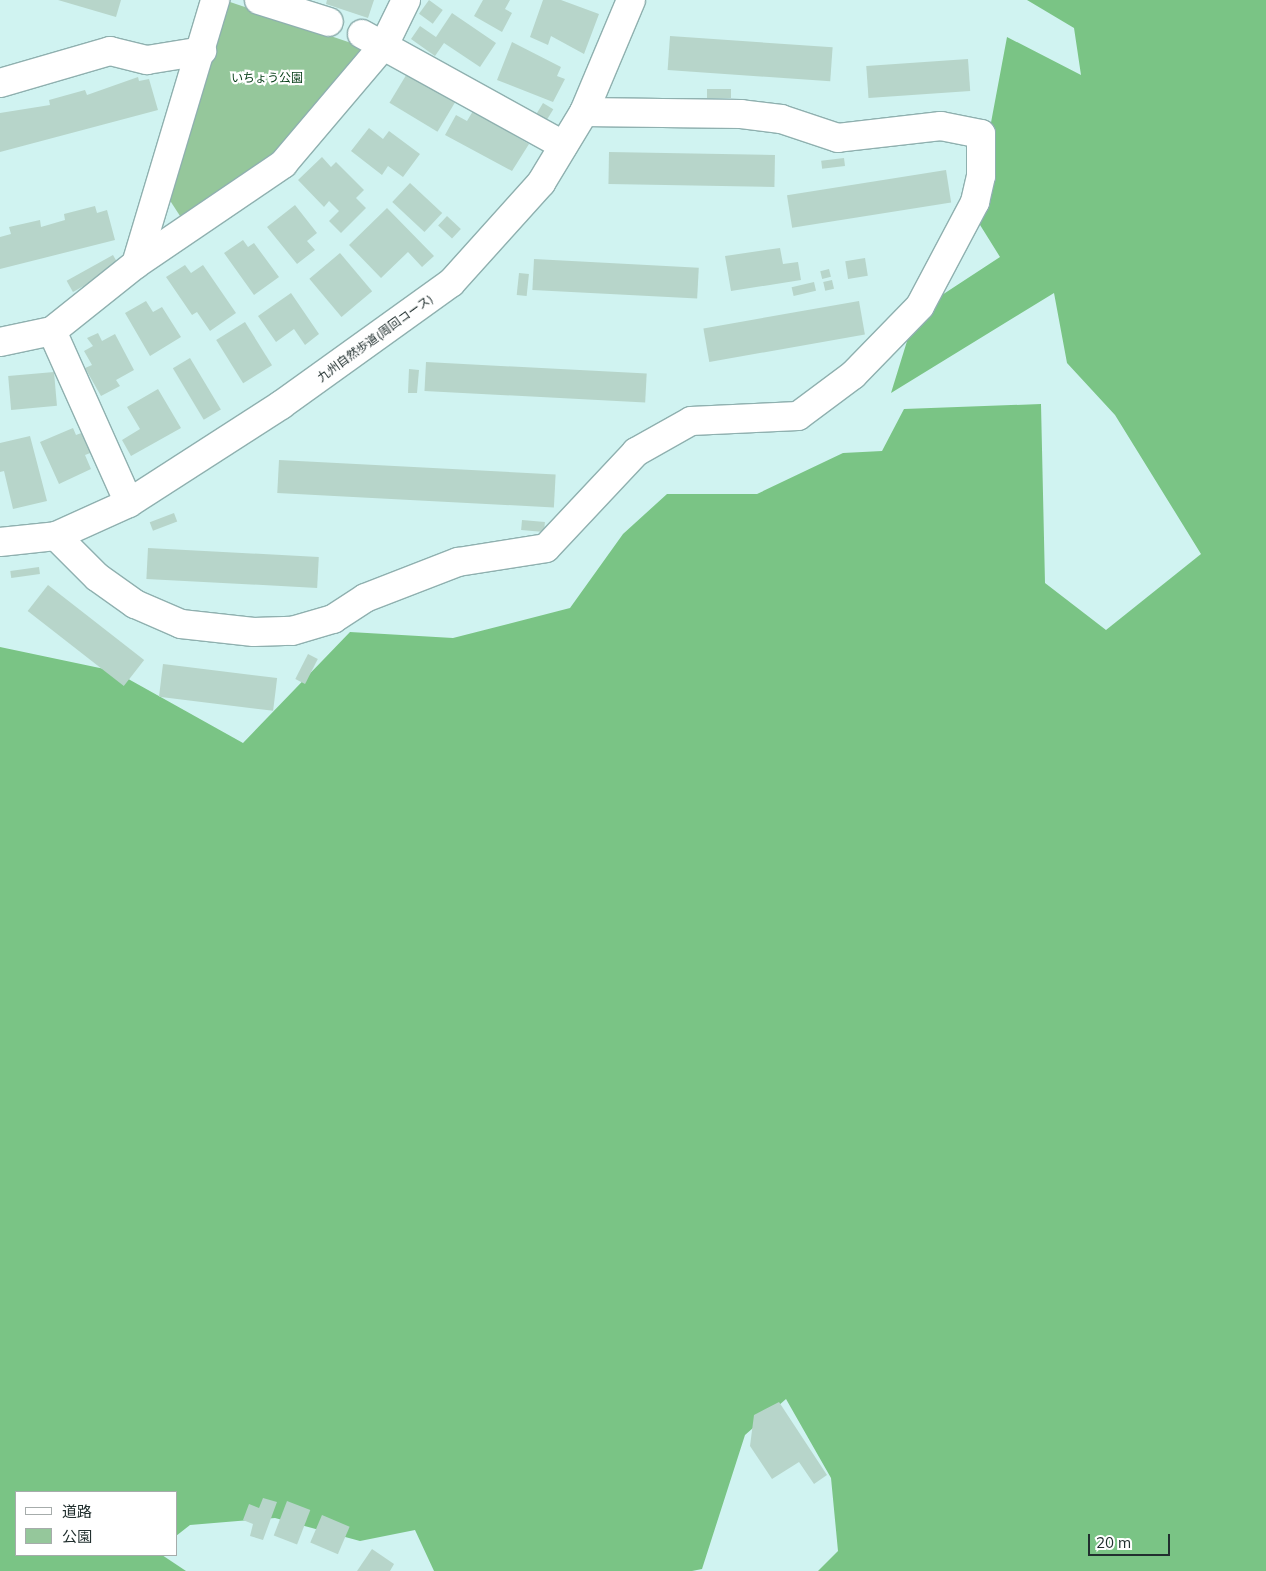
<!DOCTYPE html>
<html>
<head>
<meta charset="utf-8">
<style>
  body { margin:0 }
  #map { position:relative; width:1266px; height:1571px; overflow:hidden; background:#d0f3f1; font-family:Mulish,"Noto Sans JP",sans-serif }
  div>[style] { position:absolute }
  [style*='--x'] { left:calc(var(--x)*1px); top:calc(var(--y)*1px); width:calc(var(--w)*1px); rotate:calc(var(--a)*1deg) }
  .green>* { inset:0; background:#95c79b }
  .forest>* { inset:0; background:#7ac485 }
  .building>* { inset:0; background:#b7d5ca; transform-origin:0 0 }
  .roads { filter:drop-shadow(1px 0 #8fb0af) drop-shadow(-1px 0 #8fb0af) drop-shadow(0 1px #8fb0af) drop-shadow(0 -1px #8fb0af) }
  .minor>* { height:28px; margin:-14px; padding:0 14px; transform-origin:14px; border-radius:14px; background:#fff }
  .tertiary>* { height:28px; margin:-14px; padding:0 14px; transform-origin:14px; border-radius:14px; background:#fff }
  span { translate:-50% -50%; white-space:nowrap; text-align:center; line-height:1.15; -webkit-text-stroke:4.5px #fff; paint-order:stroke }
  .park-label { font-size:12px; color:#053d16 }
  .street-label { font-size:12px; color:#212f2e }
  .legend { position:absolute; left:15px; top:1491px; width:162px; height:65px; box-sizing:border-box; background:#fff; border:1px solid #a6acab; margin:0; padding:6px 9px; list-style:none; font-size:15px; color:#212f2e }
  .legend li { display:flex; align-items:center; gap:10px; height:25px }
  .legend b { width:25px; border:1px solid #a6acab }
  .scale { position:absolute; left:1088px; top:1534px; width:82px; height:22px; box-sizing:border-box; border:2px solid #212f2e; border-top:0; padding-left:6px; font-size:15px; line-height:18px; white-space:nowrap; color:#212f2e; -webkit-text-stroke:4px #fff; paint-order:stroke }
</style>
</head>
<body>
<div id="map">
  <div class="green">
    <div style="clip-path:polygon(230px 2px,363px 47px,356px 64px,276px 152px,182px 219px,169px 199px)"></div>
  </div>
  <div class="forest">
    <div style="clip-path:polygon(1027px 0,1266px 0,1266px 1571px,818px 1571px,838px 1551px,831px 1478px,786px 1399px,745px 1435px,702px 1569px,692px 1571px,434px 1571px,415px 1530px,360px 1541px,275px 1518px,190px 1525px,176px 1536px,176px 1492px,16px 1492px,16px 1555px,162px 1555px,186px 1571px,0 1571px,0 647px,114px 671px,243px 743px,350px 632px,453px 638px,570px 608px,623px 534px,667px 494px,757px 494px,843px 453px,882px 451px,904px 409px,1041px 404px,1045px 583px,1106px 630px,1201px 554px,1115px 415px,1067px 363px,1054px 293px,891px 393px,916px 312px,1000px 257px,962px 196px,981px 176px,1007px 37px,1081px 75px,1074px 28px)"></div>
  </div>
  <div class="building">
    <div style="clip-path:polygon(58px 0,121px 0,116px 17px)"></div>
    <div style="clip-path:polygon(327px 0,374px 0,368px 18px,326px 4px)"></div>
    <div style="left:429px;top:0;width:17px;height:17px;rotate:36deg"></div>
    <div style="clip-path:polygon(483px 0,510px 0,505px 9px,512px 13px,502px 32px,474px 16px)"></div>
    <div style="clip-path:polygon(543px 0,561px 0,599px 14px,584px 54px,551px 36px,548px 45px,530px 37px)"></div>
    <div style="clip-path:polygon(452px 13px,496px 43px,480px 67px,444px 43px,435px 56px,411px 39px,420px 26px,436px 37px)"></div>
    <div style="left:670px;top:36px;width:163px;height:34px;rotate:4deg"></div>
    <div style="clip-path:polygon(512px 42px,561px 67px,557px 76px,565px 79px,553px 102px,497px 80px)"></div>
    <div style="left:968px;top:59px;width:32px;height:102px;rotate:86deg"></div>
    <div style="left:408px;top:72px;width:56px;height:36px;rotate:31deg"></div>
    <div style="clip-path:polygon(138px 77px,139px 81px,149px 79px,158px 110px,0 152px,0 113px,50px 105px,49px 100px,85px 90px,87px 95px)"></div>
    <div style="left:731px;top:89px;width:9px;height:24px;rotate:90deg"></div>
    <div style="left:543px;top:103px;width:12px;height:18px;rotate:31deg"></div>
    <div style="clip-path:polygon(473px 111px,529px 144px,512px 171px,445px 135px,456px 115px,467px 121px)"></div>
    <div style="clip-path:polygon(369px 128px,383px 139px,389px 131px,420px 154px,403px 177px,388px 166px,382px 175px,351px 151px)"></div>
    <div style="left:609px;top:152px;width:166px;height:32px;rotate:1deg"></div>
    <div style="clip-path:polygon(322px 157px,331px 167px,336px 162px,364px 190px,356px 198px,366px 208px,341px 233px,329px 221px,339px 211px,329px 201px,324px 207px,298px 180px)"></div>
    <div style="left:844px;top:158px;width:8px;height:23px;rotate:83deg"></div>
    <div style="left:946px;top:170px;width:33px;height:161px;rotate:81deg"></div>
    <div style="left:410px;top:183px;width:44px;height:26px;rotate:43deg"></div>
    <div style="clip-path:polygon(295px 205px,317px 233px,307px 241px,315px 250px,297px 264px,267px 227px)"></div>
    <div style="clip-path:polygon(95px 206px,97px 213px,107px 210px,115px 240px,0 269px,0 237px,11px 234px,9px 227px,40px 220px,41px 227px,65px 220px,64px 214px)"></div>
    <div style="clip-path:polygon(387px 208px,434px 256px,422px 267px,408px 252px,381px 278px,349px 245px)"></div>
    <div style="left:447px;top:216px;width:19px;height:13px;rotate:43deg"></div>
    <div style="clip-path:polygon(243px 240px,248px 247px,254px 243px,279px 277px,254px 295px,224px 253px)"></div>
    <div style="clip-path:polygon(780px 248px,783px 264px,798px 262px,801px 280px,731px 291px,725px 256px)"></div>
    <div style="left:340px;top:253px;width:50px;height:40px;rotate:50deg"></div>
    <div style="left:113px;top:255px;width:13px;height:53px;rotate:61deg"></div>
    <div style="left:865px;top:258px;width:18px;height:20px;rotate:81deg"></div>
    <div style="left:534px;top:259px;width:165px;height:31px;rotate:3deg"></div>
    <div style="clip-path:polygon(185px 265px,191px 273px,203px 265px,236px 313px,210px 331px,197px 312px,192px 315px,166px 277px)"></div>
    <div style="left:829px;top:269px;width:8px;height:9px;rotate:76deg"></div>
    <div style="left:519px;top:273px;width:10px;height:22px;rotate:6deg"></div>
    <div style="left:832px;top:280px;width:9px;height:9px;rotate:77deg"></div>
    <div style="left:814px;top:282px;width:9px;height:23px;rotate:77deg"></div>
    <div style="clip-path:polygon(291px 293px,319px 334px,305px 345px,294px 329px,276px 342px,258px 316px)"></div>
    <div style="clip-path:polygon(146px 301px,153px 312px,162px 307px,181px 337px,150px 356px,125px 313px)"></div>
    <div style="left:859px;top:301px;width:34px;height:158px;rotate:80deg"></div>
    <div style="left:245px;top:322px;width:51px;height:34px;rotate:58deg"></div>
    <div style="clip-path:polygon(98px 333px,102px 341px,115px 334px,134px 370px,116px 380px,120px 386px,101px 396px,85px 368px,92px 365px,84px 351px,93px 346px,87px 338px)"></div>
    <div style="left:190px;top:358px;width:60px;height:20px;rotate:59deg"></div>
    <div style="left:426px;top:362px;width:221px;height:29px;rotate:3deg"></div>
    <div style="clip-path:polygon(409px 369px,419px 370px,417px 393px,408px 393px)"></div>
    <div style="left:54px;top:372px;width:34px;height:46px;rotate:85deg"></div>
    <div style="clip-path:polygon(158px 389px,181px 428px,131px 456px,122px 440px,140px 429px,127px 407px)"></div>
    <div style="clip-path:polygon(73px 428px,76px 435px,84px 432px,93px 452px,85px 455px,91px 469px,59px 484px,40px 442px)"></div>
    <div style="clip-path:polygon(30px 436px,47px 501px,13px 509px,4px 471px,0 472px,0 443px)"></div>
    <div style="left:279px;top:460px;width:277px;height:33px;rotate:3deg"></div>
    <div style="left:174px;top:513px;width:9px;height:26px;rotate:69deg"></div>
    <div style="left:522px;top:520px;width:23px;height:10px;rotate:5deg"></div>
    <div style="left:148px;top:548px;width:171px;height:31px;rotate:3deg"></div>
    <div style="left:39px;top:567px;width:7px;height:29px;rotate:82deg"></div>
    <div style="left:48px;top:585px;width:122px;height:33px;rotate:38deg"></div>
    <div style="left:308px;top:654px;width:11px;height:28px;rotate:27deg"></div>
    <div style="left:163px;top:664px;width:115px;height:33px;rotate:7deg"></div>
    <div style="clip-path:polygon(779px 1402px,827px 1475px,814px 1484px,799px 1462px,772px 1479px,750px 1446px,754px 1415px)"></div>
    <div style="clip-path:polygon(263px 1498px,277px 1502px,263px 1540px,250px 1536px,253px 1524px,243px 1520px,249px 1504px,259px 1508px)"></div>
    <div style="left:287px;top:1501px;width:25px;height:37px;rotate:21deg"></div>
    <div style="left:322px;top:1515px;width:30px;height:30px;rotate:23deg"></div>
    <div style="clip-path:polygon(372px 1549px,394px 1564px,390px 1571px,357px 1571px)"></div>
  </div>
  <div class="roads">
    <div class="minor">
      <div style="--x:259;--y:0;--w:73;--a:17.4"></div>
      <div style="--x:362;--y:34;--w:230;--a:28.9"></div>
      <div style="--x:0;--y:83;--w:115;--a:-16.2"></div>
      <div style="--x:110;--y:51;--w:38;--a:14"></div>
      <div style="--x:147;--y:60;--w:56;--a:-9.3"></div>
      <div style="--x:136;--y:264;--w:276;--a:-73.3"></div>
      <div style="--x:52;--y:331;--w:188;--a:65.9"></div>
      <div style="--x:0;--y:342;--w:53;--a:-11.9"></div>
      <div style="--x:52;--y:331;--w:107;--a:-38.6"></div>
      <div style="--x:136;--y:264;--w:178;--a:-34.2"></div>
      <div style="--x:283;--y:164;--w:156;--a:-49.7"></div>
      <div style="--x:384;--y:45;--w:50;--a:-63.9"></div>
      <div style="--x:56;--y:536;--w:58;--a:45"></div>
      <div style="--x:97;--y:577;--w:47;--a:35.4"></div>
      <div style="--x:135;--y:604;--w:50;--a:23.5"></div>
      <div style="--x:181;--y:624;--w:73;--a:6.3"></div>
      <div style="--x:254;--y:632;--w:38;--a:-2"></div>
      <div style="--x:292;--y:631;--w:43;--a:-16.3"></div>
      <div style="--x:333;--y:619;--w:38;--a:-33"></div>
      <div style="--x:365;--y:598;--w:100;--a:-21.2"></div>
      <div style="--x:458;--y:562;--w:89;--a:-9"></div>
      <div style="--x:546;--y:548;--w:132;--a:-46.8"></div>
      <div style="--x:636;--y:452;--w:63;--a:-29.4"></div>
      <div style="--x:691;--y:421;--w:107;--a:-2.7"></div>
      <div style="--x:798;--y:416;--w:69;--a:-36.7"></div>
      <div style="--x:853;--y:375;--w:96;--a:-45.8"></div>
      <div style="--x:920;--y:306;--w:118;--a:-62.1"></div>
      <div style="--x:975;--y:202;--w:27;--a:-77"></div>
      <div style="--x:981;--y:176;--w:42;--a:-90"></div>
      <div style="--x:981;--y:134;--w:41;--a:-168.7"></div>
      <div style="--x:941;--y:126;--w:104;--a:173.4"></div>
      <div style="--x:838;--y:138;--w:60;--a:-161.6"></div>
      <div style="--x:781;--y:119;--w:40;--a:-172.9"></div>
      <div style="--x:741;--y:114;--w:157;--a:-179.3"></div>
    </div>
    <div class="tertiary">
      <div style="--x:0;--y:542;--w:56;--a:-6.1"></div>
      <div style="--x:56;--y:536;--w:80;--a:-24.3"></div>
      <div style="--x:129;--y:503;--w:181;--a:-32.8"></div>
      <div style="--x:281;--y:405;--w:209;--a:-35.7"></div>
      <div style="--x:451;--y:283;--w:135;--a:-48"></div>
      <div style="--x:541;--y:183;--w:83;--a:-58.8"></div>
      <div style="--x:584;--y:112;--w:121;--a:-67.2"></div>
    </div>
  </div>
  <div class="park-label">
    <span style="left:267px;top:78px">いちょう公園</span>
  </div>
  <div class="street-label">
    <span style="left:375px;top:338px;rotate:-36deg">九州自然歩道(周回コース)</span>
  </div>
  <ul class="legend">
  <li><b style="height:6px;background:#fff"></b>道路</li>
  <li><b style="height:14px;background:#95c79b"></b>公園</li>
  </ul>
  <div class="scale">20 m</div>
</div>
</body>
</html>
